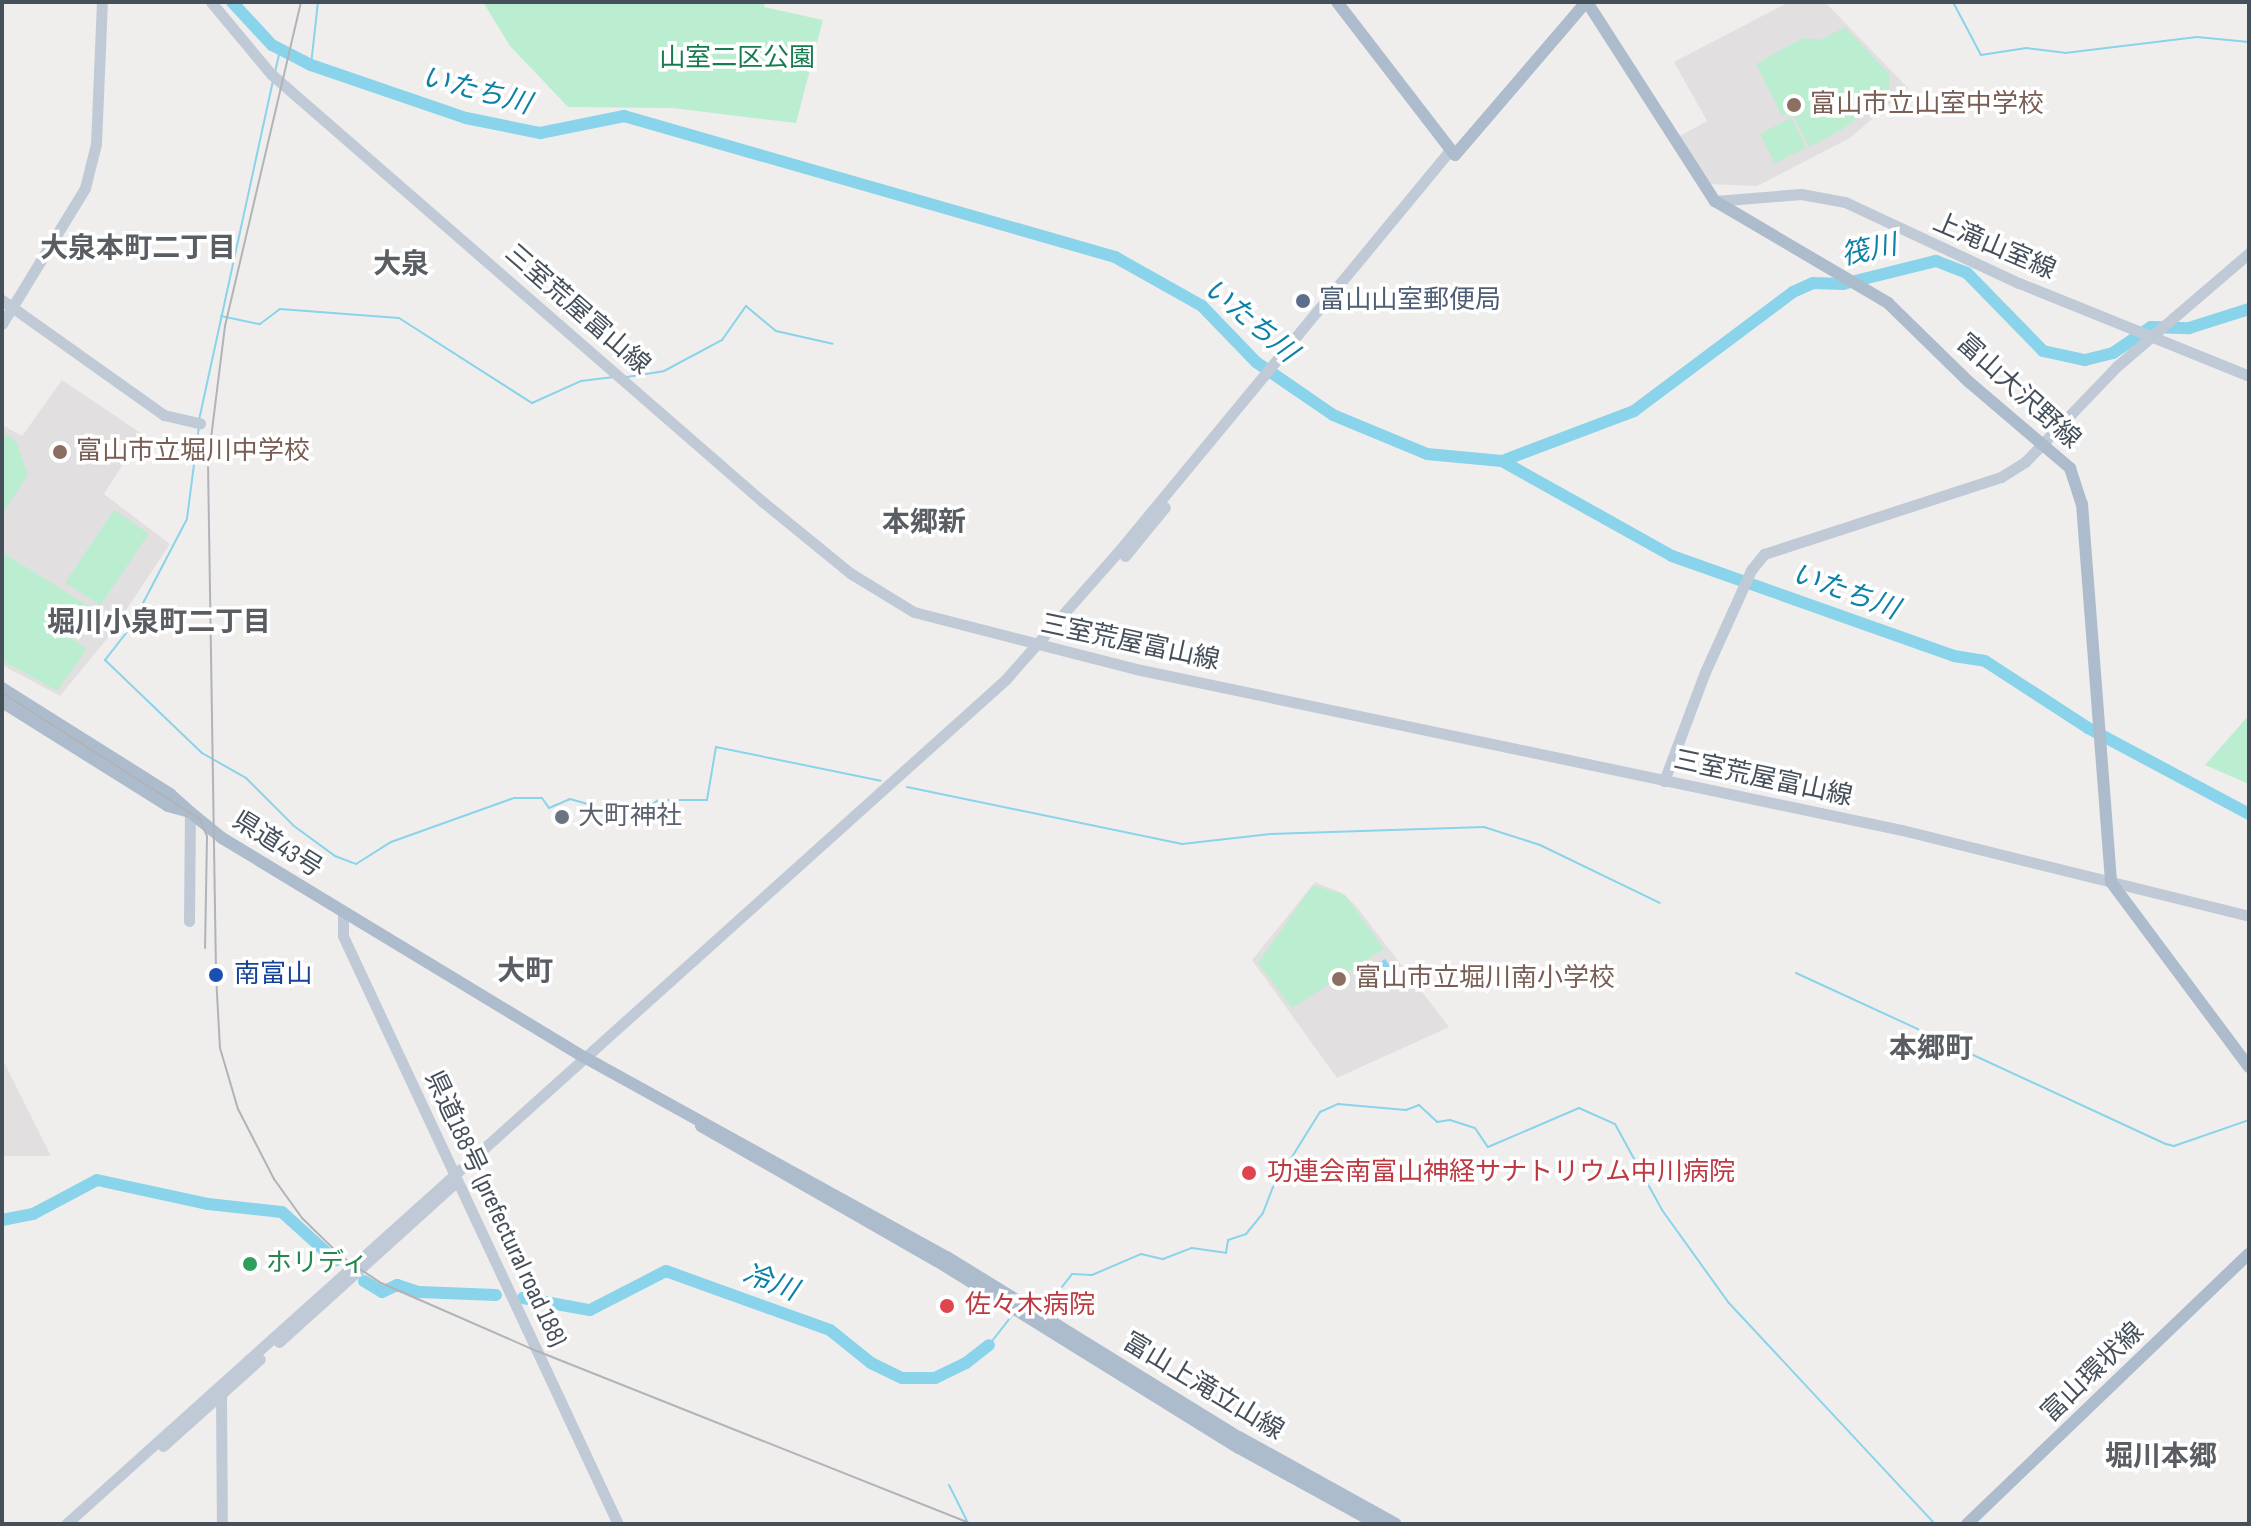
<!DOCTYPE html>
<html>
<head>
<meta charset="utf-8">
<style>
  body { margin:0 }
  #map { position:relative; width:2251px; height:1526px; overflow:hidden; background:#f0eeed; font-family:"Sofia Sans Condensed","Noto Sans JP",sans-serif }
  div>[style] { position:absolute }
  [style*='--x'] { left:calc(var(--x)*1px); top:calc(var(--y)*1px); width:calc(var(--w)*1px); rotate:calc(var(--a)*1deg) }
  .education>* { inset:0; background:#e1dfe0 }
  .green>* { inset:0; background:#bbeed1; transform-origin:0 0 }
  .water>* { inset:0; background:#89d3eb; transform-origin:0 0 }
  .stream>* { height:2px; margin:-1px; padding:0 1px; transform-origin:1px; border-radius:1px; background:#89d3eb }
  .river>* { height:12px; margin:-6px; padding:0 6px; transform-origin:6px; border-radius:6px; background:#89d3eb }
  .secondary>* { height:11px; margin:-5.5px; padding:0 5.5px; transform-origin:5.5px; border-radius:5.5px; background:#c0cad7 }
  .primary>* { height:12px; margin:-6px; padding:0 6px; transform-origin:6px; border-radius:6px; background:#adbccd }
  .tram>* { height:2px; margin:-1px; padding:0 1px; transform-origin:1px; border-radius:1px; background:#b0b3b8 }
  .rail>* { height:2px; margin:-1px; padding:0 1px; transform-origin:1px; border-radius:1px; background:#b0b3b8 }
  .dots>* { width:22px; height:22px; translate:-50% -50%; box-sizing:border-box; border:4px solid #fff; border-radius:50% }
  span { translate:-50% -50%; white-space:nowrap; text-align:center; line-height:1.15; -webkit-text-stroke:7px #fff; paint-order:stroke }
  .park-label { font-size:26px; color:#177c4e }
  .education-label { font-size:26px; color:#785e54 }
  .left { translate:0 -50%; text-align:left }
  .street-label { font-size:26px; color:#46505b }
  .service-label { font-size:26px; color:#4e5e75 }
  .worship-label { font-size:26px; color:#5b616d }
  .transit-label { font-size:26px; color:#164399 }
  .health-label { font-size:26px; color:#be3a42 }
  .leisure-label { font-size:26px; color:#27864d }
  .water-label { font-size:28px; color:#0d80a7; font-style:italic }
  .neighbourhood-label { font-size:28px; color:#5a5e63; font-weight:700 }
  .frame { position:absolute; inset:0; border:4px solid #46505b; pointer-events:none }
</style>
</head>
<body>
<div id="map">
  <div class="education">
    <div style="clip-path:polygon(1789px 2px,1825px 2px,1908px 88px,1850px 138px,1757px 186px,1708px 184px,1678px 137px,1707px 121px,1674px 62px)"></div>
    <div style="clip-path:polygon(62px 380px,142px 434px,104px 494px,170px 544px,106px 640px,60px 696px,2px 665px,2px 425px,22px 436px)"></div>
    <div style="clip-path:polygon(1315px 882px,1342px 893px,1356px 906px,1449px 1027px,1337px 1078px,1252px 960px)"></div>
    <div style="clip-path:polygon(2px 1058px,51px 1156px,2px 1156px)"></div>
  </div>
  <div class="green">
    <div style="clip-path:polygon(483px 2px,765px 2px,764px 7px,823px 20px,796px 123px,672px 108px,568px 107px,510px 46px)"></div>
    <div style="clip-path:polygon(1845px 27px,1890px 75px,1889px 92px,1843px 129px,1809px 147px,1791px 112px,1782px 116px,1756px 64px,1803px 38px,1820px 40px)"></div>
    <div style="left:1791px;top:118px;width:33px;height:35px;rotate:63deg"></div>
    <div style="clip-path:polygon(2px 432px,16px 441px,28px 475px,2px 514px)"></div>
    <div style="left:114px;top:510px;width:42px;height:87px;rotate:34deg"></div>
    <div style="clip-path:polygon(2px 552px,90px 607px,69px 637px,87px 649px,57px 691px,2px 660px)"></div>
    <div style="clip-path:polygon(2249px 715px,2249px 784px,2205px 765px)"></div>
    <div style="clip-path:polygon(1313px 885px,1345px 895px,1384px 949px,1292px 1008px,1258px 963px)"></div>
  </div>
  <div class="water">
    <div style="left:1385px;top:959px;width:16px;height:33px;rotate:55deg"></div>
  </div>
  <div class="stream">
    <div style="--x:1953;--y:2;--w:60;--a:62.2"></div>
    <div style="--x:1981;--y:55;--w:46;--a:-8.8"></div>
    <div style="--x:2026;--y:48;--w:39;--a:7"></div>
    <div style="--x:2065;--y:53;--w:133;--a:-6.9"></div>
    <div style="--x:2197;--y:37;--w:52;--a:5.5"></div>
    <div style="--x:311;--y:65;--w:63;--a:-83.7"></div>
    <div style="--x:275;--y:72;--w:23;--a:-77"></div>
    <div style="--x:221;--y:316;--w:40;--a:12"></div>
    <div style="--x:260;--y:324;--w:25;--a:-37"></div>
    <div style="--x:280;--y:309;--w:119;--a:4.3"></div>
    <div style="--x:399;--y:318;--w:158;--a:32.6"></div>
    <div style="--x:532;--y:403;--w:54;--a:-24.2"></div>
    <div style="--x:581;--y:381;--w:31;--a:-7"></div>
    <div style="--x:627;--y:377;--w:37;--a:-9"></div>
    <div style="--x:664;--y:371;--w:66;--a:-28.1"></div>
    <div style="--x:722;--y:340;--w:42;--a:-54.8"></div>
    <div style="--x:746;--y:306;--w:39;--a:40"></div>
    <div style="--x:776;--y:331;--w:58;--a:12.8"></div>
    <div style="--x:199;--y:420;--w:346;--a:-77.7"></div>
    <div style="--x:199;--y:426;--w:94;--a:97.4"></div>
    <div style="--x:187;--y:519;--w:123;--a:117.6"></div>
    <div style="--x:130;--y:628;--w:41;--a:128"></div>
    <div style="--x:105;--y:660;--w:134;--a:43.8"></div>
    <div style="--x:202;--y:753;--w:51;--a:29.6"></div>
    <div style="--x:246;--y:778;--w:68;--a:45"></div>
    <div style="--x:294;--y:826;--w:51;--a:36.2"></div>
    <div style="--x:335;--y:856;--w:22;--a:21"></div>
    <div style="--x:356;--y:864;--w:41;--a:-32.2"></div>
    <div style="--x:391;--y:842;--w:131;--a:-19.7"></div>
    <div style="--x:514;--y:798;--w:28;--a:0"></div>
    <div style="--x:542;--y:798;--w:12;--a:55"></div>
    <div style="--x:549;--y:808;--w:23;--a:-23"></div>
    <div style="--x:570;--y:799;--w:22;--a:16"></div>
    <div style="--x:591;--y:805;--w:24;--a:42"></div>
    <div style="--x:609;--y:821;--w:25;--a:-12"></div>
    <div style="--x:633;--y:816;--w:31;--a:-32"></div>
    <div style="--x:659;--y:800;--w:48;--a:0"></div>
    <div style="--x:707;--y:800;--w:54;--a:-80.4"></div>
    <div style="--x:716;--y:747;--w:168;--a:11.6"></div>
    <div style="--x:907;--y:787;--w:281;--a:11.7"></div>
    <div style="--x:1182;--y:844;--w:89;--a:-6.5"></div>
    <div style="--x:1270;--y:834;--w:214;--a:-1.9"></div>
    <div style="--x:1484;--y:827;--w:59;--a:17.8"></div>
    <div style="--x:1540;--y:845;--w:133;--a:25.8"></div>
    <div style="--x:1796;--y:973;--w:136;--a:24.7"></div>
    <div style="--x:1932;--y:1036;--w:258;--a:24.8"></div>
    <div style="--x:2166;--y:1144;--w:8;--a:14"></div>
    <div style="--x:2174;--y:1146;--w:79;--a:-19.1"></div>
    <div style="--x:1028;--y:1302;--w:10;--a:-29"></div>
    <div style="--x:1037;--y:1297;--w:15;--a:16"></div>
    <div style="--x:1051;--y:1301;--w:34;--a:-52"></div>
    <div style="--x:1072;--y:1274;--w:20;--a:3"></div>
    <div style="--x:1092;--y:1275;--w:53;--a:-23.2"></div>
    <div style="--x:1141;--y:1254;--w:23;--a:13"></div>
    <div style="--x:1163;--y:1259;--w:31;--a:-21"></div>
    <div style="--x:1192;--y:1248;--w:34;--a:8"></div>
    <div style="--x:1226;--y:1253;--w:13;--a:-81"></div>
    <div style="--x:1228;--y:1240;--w:19;--a:-18"></div>
    <div style="--x:1246;--y:1234;--w:27;--a:-51"></div>
    <div style="--x:1263;--y:1213;--w:26;--a:-69"></div>
    <div style="--x:1272;--y:1189;--w:91;--a:-58.1"></div>
    <div style="--x:1320;--y:1112;--w:20;--a:-24"></div>
    <div style="--x:1338;--y:1104;--w:68;--a:5"></div>
    <div style="--x:1406;--y:1110;--w:14;--a:-21"></div>
    <div style="--x:1419;--y:1105;--w:25;--a:43"></div>
    <div style="--x:1437;--y:1122;--w:13;--a:-9"></div>
    <div style="--x:1450;--y:1120;--w:26;--a:18"></div>
    <div style="--x:1475;--y:1128;--w:23;--a:56"></div>
    <div style="--x:1488;--y:1147;--w:99;--a:-23.2"></div>
    <div style="--x:1579;--y:1108;--w:39;--a:24"></div>
    <div style="--x:1615;--y:1124;--w:98;--a:61.3"></div>
    <div style="--x:1662;--y:1210;--w:113;--a:54.3"></div>
    <div style="--x:1728;--y:1302;--w:304;--a:47"></div>
    <div style="--x:989;--y:1345;--w:41;--a:-52"></div>
    <div style="--x:949;--y:1485;--w:40;--a:63.4"></div>
  </div>
  <div class="river">
    <div style="--x:232;--y:2;--w:59;--a:47.1"></div>
    <div style="--x:272;--y:45;--w:44;--a:27.1"></div>
    <div style="--x:311;--y:65;--w:164;--a:18.9"></div>
    <div style="--x:466;--y:118;--w:76;--a:11.5"></div>
    <div style="--x:540;--y:133;--w:86;--a:-11.4"></div>
    <div style="--x:624;--y:116;--w:511;--a:16.02"></div>
    <div style="--x:1115;--y:257;--w:100;--a:29.4"></div>
    <div style="--x:1202;--y:306;--w:78;--a:46"></div>
    <div style="--x:1256;--y:362;--w:93;--a:34.5"></div>
    <div style="--x:1333;--y:415;--w:102;--a:22.5"></div>
    <div style="--x:1427;--y:454;--w:75;--a:5.3"></div>
    <div style="--x:1502;--y:461;--w:195;--a:29.2"></div>
    <div style="--x:1672;--y:556;--w:299;--a:19.5"></div>
    <div style="--x:1954;--y:656;--w:31;--a:9"></div>
    <div style="--x:1985;--y:661;--w:123;--a:33"></div>
    <div style="--x:2088;--y:728;--w:183;--a:28.1"></div>
    <div style="--x:1502;--y:461;--w:141;--a:-20.7"></div>
    <div style="--x:1634;--y:411;--w:199;--a:-36.8"></div>
    <div style="--x:1793;--y:292;--w:22;--a:-24"></div>
    <div style="--x:1813;--y:283;--w:30;--a:2"></div>
    <div style="--x:1843;--y:284;--w:96;--a:-13.9"></div>
    <div style="--x:1936;--y:261;--w:33;--a:21"></div>
    <div style="--x:1967;--y:273;--w:109;--a:45.7"></div>
    <div style="--x:2043;--y:351;--w:43;--a:12.1"></div>
    <div style="--x:2085;--y:360;--w:29;--a:-14"></div>
    <div style="--x:2113;--y:353;--w:46;--a:-34.4"></div>
    <div style="--x:2151;--y:327;--w:38;--a:2"></div>
    <div style="--x:2189;--y:328;--w:63;--a:-17.6"></div>
    <div style="--x:2;--y:1220;--w:32;--a:-11"></div>
    <div style="--x:33;--y:1214;--w:72;--a:-28"></div>
    <div style="--x:97;--y:1180;--w:114;--a:12.2"></div>
    <div style="--x:208;--y:1204;--w:74;--a:6.2"></div>
    <div style="--x:282;--y:1212;--w:72;--a:42.2"></div>
    <div style="--x:364;--y:1281;--w:21;--a:31"></div>
    <div style="--x:382;--y:1292;--w:17;--a:-25"></div>
    <div style="--x:397;--y:1285;--w:23;--a:18"></div>
    <div style="--x:419;--y:1292;--w:77;--a:2.2"></div>
    <div style="--x:523;--y:1298;--w:68;--a:10.2"></div>
    <div style="--x:590;--y:1310;--w:85;--a:-27.2"></div>
    <div style="--x:666;--y:1271;--w:174;--a:19.8"></div>
    <div style="--x:830;--y:1330;--w:53;--a:38.8"></div>
    <div style="--x:871;--y:1363;--w:34;--a:26"></div>
    <div style="--x:902;--y:1378;--w:33;--a:0"></div>
    <div style="--x:935;--y:1378;--w:34;--a:-26"></div>
    <div style="--x:966;--y:1363;--w:29;--a:-38"></div>
  </div>
  <div class="secondary">
    <div style="--x:211;--y:2;--w:94;--a:50.2"></div>
    <div style="--x:271;--y:74;--w:652;--a:41.02"></div>
    <div style="--x:763;--y:502;--w:112;--a:39.2"></div>
    <div style="--x:850;--y:573;--w:75;--a:31.4"></div>
    <div style="--x:914;--y:612;--w:229;--a:14.4"></div>
    <div style="--x:1136;--y:669;--w:783;--a:11.87"></div>
    <div style="--x:1902;--y:830;--w:357;--a:13.9"></div>
    <div style="--x:1715;--y:201;--w:86;--a:-4.7"></div>
    <div style="--x:1801;--y:194;--w:45;--a:10.3"></div>
    <div style="--x:1845;--y:202;--w:192;--a:25"></div>
    <div style="--x:2019;--y:283;--w:248;--a:22"></div>
    <div style="--x:2;--y:300;--w:199;--a:35.4"></div>
    <div style="--x:164;--y:415;--w:37;--a:13"></div>
    <div style="--x:2;--y:324;--w:159;--a:-58.6"></div>
    <div style="--x:85;--y:188;--w:45;--a:-76"></div>
    <div style="--x:96;--y:144;--w:142;--a:-87.6"></div>
    <div style="--x:1125;--y:556;--w:63;--a:-50.8"></div>
    <div style="--x:1664;--y:781;--w:116;--a:-69.4"></div>
    <div style="--x:1705;--y:672;--w:112;--a:-65.7"></div>
    <div style="--x:1751;--y:570;--w:21;--a:-51"></div>
    <div style="--x:1764;--y:554;--w:249;--a:-18"></div>
    <div style="--x:2001;--y:477;--w:28;--a:-32"></div>
    <div style="--x:2025;--y:462;--w:132;--a:-46.2"></div>
    <div style="--x:2116;--y:367;--w:175;--a:-40.6"></div>
    <div style="--x:343;--y:912;--w:24;--a:90"></div>
    <div style="--x:343;--y:936;--w:649;--a:64.94"></div>
    <div style="--x:189;--y:921;--w:109;--a:-89.5"></div>
    <div style="--x:279;--y:1342;--w:239;--a:-42.1"></div>
    <div style="--x:221;--y:1395;--w:129;--a:89.6"></div>
    <div style="--x:163;--y:1446;--w:130;--a:-41.9"></div>
    <div style="--x:66;--y:1524;--w:1264;--a:-41.95"></div>
    <div style="--x:1006;--y:679;--w:169;--a:-48.6"></div>
    <div style="--x:1118;--y:552;--w:523;--a:-50.43"></div>
  </div>
  <div class="primary">
    <div style="--x:1337;--y:2;--w:193;--a:52.4"></div>
    <div style="--x:1455;--y:155;--w:201;--a:-49.4"></div>
    <div style="--x:1587;--y:2;--w:237;--a:57.3"></div>
    <div style="--x:1715;--y:201;--w:201;--a:30.5"></div>
    <div style="--x:1888;--y:303;--w:113;--a:44.3"></div>
    <div style="--x:1969;--y:382;--w:133;--a:40.4"></div>
    <div style="--x:2070;--y:468;--w:38;--a:72"></div>
    <div style="--x:2082;--y:504;--w:379;--a:85.6"></div>
    <div style="--x:2111;--y:882;--w:231;--a:53.3"></div>
    <div style="--x:2;--y:688;--w:199;--a:32.2"></div>
    <div style="--x:170;--y:794;--w:27;--a:42"></div>
    <div style="--x:190;--y:812;--w:23;--a:-165"></div>
    <div style="--x:168;--y:806;--w:196;--a:-147.9"></div>
    <div style="--x:190;--y:812;--w:41;--a:39.1"></div>
    <div style="--x:222;--y:838;--w:423;--a:31.2"></div>
    <div style="--x:584;--y:1057;--w:414;--a:28.9"></div>
    <div style="--x:947;--y:1257;--w:343;--a:31.7"></div>
    <div style="--x:1239;--y:1437;--w:179;--a:29"></div>
    <div style="--x:701;--y:1126;--w:272;--a:29.8"></div>
    <div style="--x:937;--y:1261;--w:355;--a:31.8"></div>
    <div style="--x:1239;--y:1448;--w:158;--a:28.8"></div>
    <div style="--x:1967;--y:1524;--w:390;--a:-43.8"></div>
  </div>
  <div class="tram">
    <div style="--x:2;--y:693;--w:235;--a:32.5"></div>
    <div style="--x:200;--y:819;--w:18;--a:68"></div>
    <div style="--x:207;--y:836;--w:112;--a:91"></div>
  </div>
  <div class="rail">
    <div style="--x:301;--y:2;--w:333;--a:103.2"></div>
    <div style="--x:225;--y:326;--w:138;--a:97.1"></div>
    <div style="--x:208;--y:463;--w:512;--a:89.1"></div>
    <div style="--x:216;--y:975;--w:73;--a:86.9"></div>
    <div style="--x:220;--y:1048;--w:64;--a:73.6"></div>
    <div style="--x:238;--y:1109;--w:79;--a:62.8"></div>
    <div style="--x:274;--y:1179;--w:48;--a:54.3"></div>
    <div style="--x:302;--y:1218;--w:56;--a:44.3"></div>
    <div style="--x:342;--y:1257;--w:47;--a:33.7"></div>
    <div style="--x:381;--y:1283;--w:170;--a:23.6"></div>
    <div style="--x:537;--y:1351;--w:468;--a:21.7"></div>
  </div>
  <div class="dots">
    <div style="left:1794px;top:105px;background:#8d6e63"></div>
    <div style="left:1303px;top:301px;background:#5c6f8a"></div>
    <div style="left:60px;top:452px;background:#8d6e63"></div>
    <div style="left:562px;top:817px;background:#6b7280"></div>
    <div style="left:216px;top:975px;background:#1a4fb4"></div>
    <div style="left:1339px;top:979px;background:#8d6e63"></div>
    <div style="left:1249px;top:1173px;background:#e0444e"></div>
    <div style="left:250px;top:1264px;background:#2e9e5b"></div>
    <div style="left:947px;top:1306px;background:#e0444e"></div>
  </div>
  <div class="park-label">
    <span style="left:737px;top:59px">山室二区公園</span>
  </div>
  <div class="education-label">
    <span class="left" style="left:1810px;top:105px">富山市立山室中学校</span>
    <span class="left" style="left:76px;top:452px">富山市立堀川中学校</span>
    <span class="left" style="left:1355px;top:979px">富山市立堀川南小学校</span>
  </div>
  <div class="street-label">
    <span style="left:1994px;top:247px;rotate:23deg">上滝山室線</span>
    <span style="left:577px;top:310px;rotate:41deg">三室荒屋富山線</span>
    <span style="left:2018px;top:392px;rotate:42deg">富山大沢野線</span>
    <span style="left:1130px;top:643px;rotate:12deg">三室荒屋富山線</span>
    <span style="left:1763px;top:779px;rotate:12deg">三室荒屋富山線</span>
    <span style="left:277px;top:845px;rotate:32deg">県道43号</span>
    <span style="left:495px;top:1209px;rotate:65deg">県道188号 (prefectural road 188)</span>
    <span style="left:2093px;top:1373px;rotate:-44deg">富山環状線</span>
    <span style="left:1203px;top:1387px;rotate:31deg">富山上滝立山線</span>
  </div>
  <div class="service-label">
    <span class="left" style="left:1319px;top:301px">富山山室郵便局</span>
  </div>
  <div class="worship-label">
    <span class="left" style="left:578px;top:817px">大町神社</span>
  </div>
  <div class="transit-label">
    <span class="left" style="left:234px;top:975px">南富山</span>
  </div>
  <div class="health-label">
    <span class="left" style="left:1267px;top:1173px">功連会南富山神経サナトリウム中川病院</span>
    <span class="left" style="left:965px;top:1306px">佐々木病院</span>
  </div>
  <div class="leisure-label">
    <span class="left" style="left:266px;top:1264px">ホリディ</span>
  </div>
  <div class="water-label">
    <span style="left:476px;top:91px;rotate:15deg">いたち川</span>
    <span style="left:1869px;top:251px;rotate:-12deg">筏川</span>
    <span style="left:1250px;top:321px;rotate:40deg">いたち川</span>
    <span style="left:1845px;top:592px;rotate:20deg">いたち川</span>
    <span style="left:770px;top:1283px;rotate:20deg">冷川</span>
  </div>
  <div class="neighbourhood-label">
    <span style="left:138px;top:249px">大泉本町二丁目</span>
    <span style="left:401px;top:265px">大泉</span>
    <span style="left:924px;top:523px">本郷新</span>
    <span style="left:159px;top:623px">堀川小泉町二丁目</span>
    <span style="left:525px;top:972px">大町</span>
    <span style="left:1931px;top:1049px">本郷町</span>
    <span style="left:2161px;top:1457px">堀川本郷</span>
  </div>
  <div class="frame"></div>
</div>
</body>
</html>
